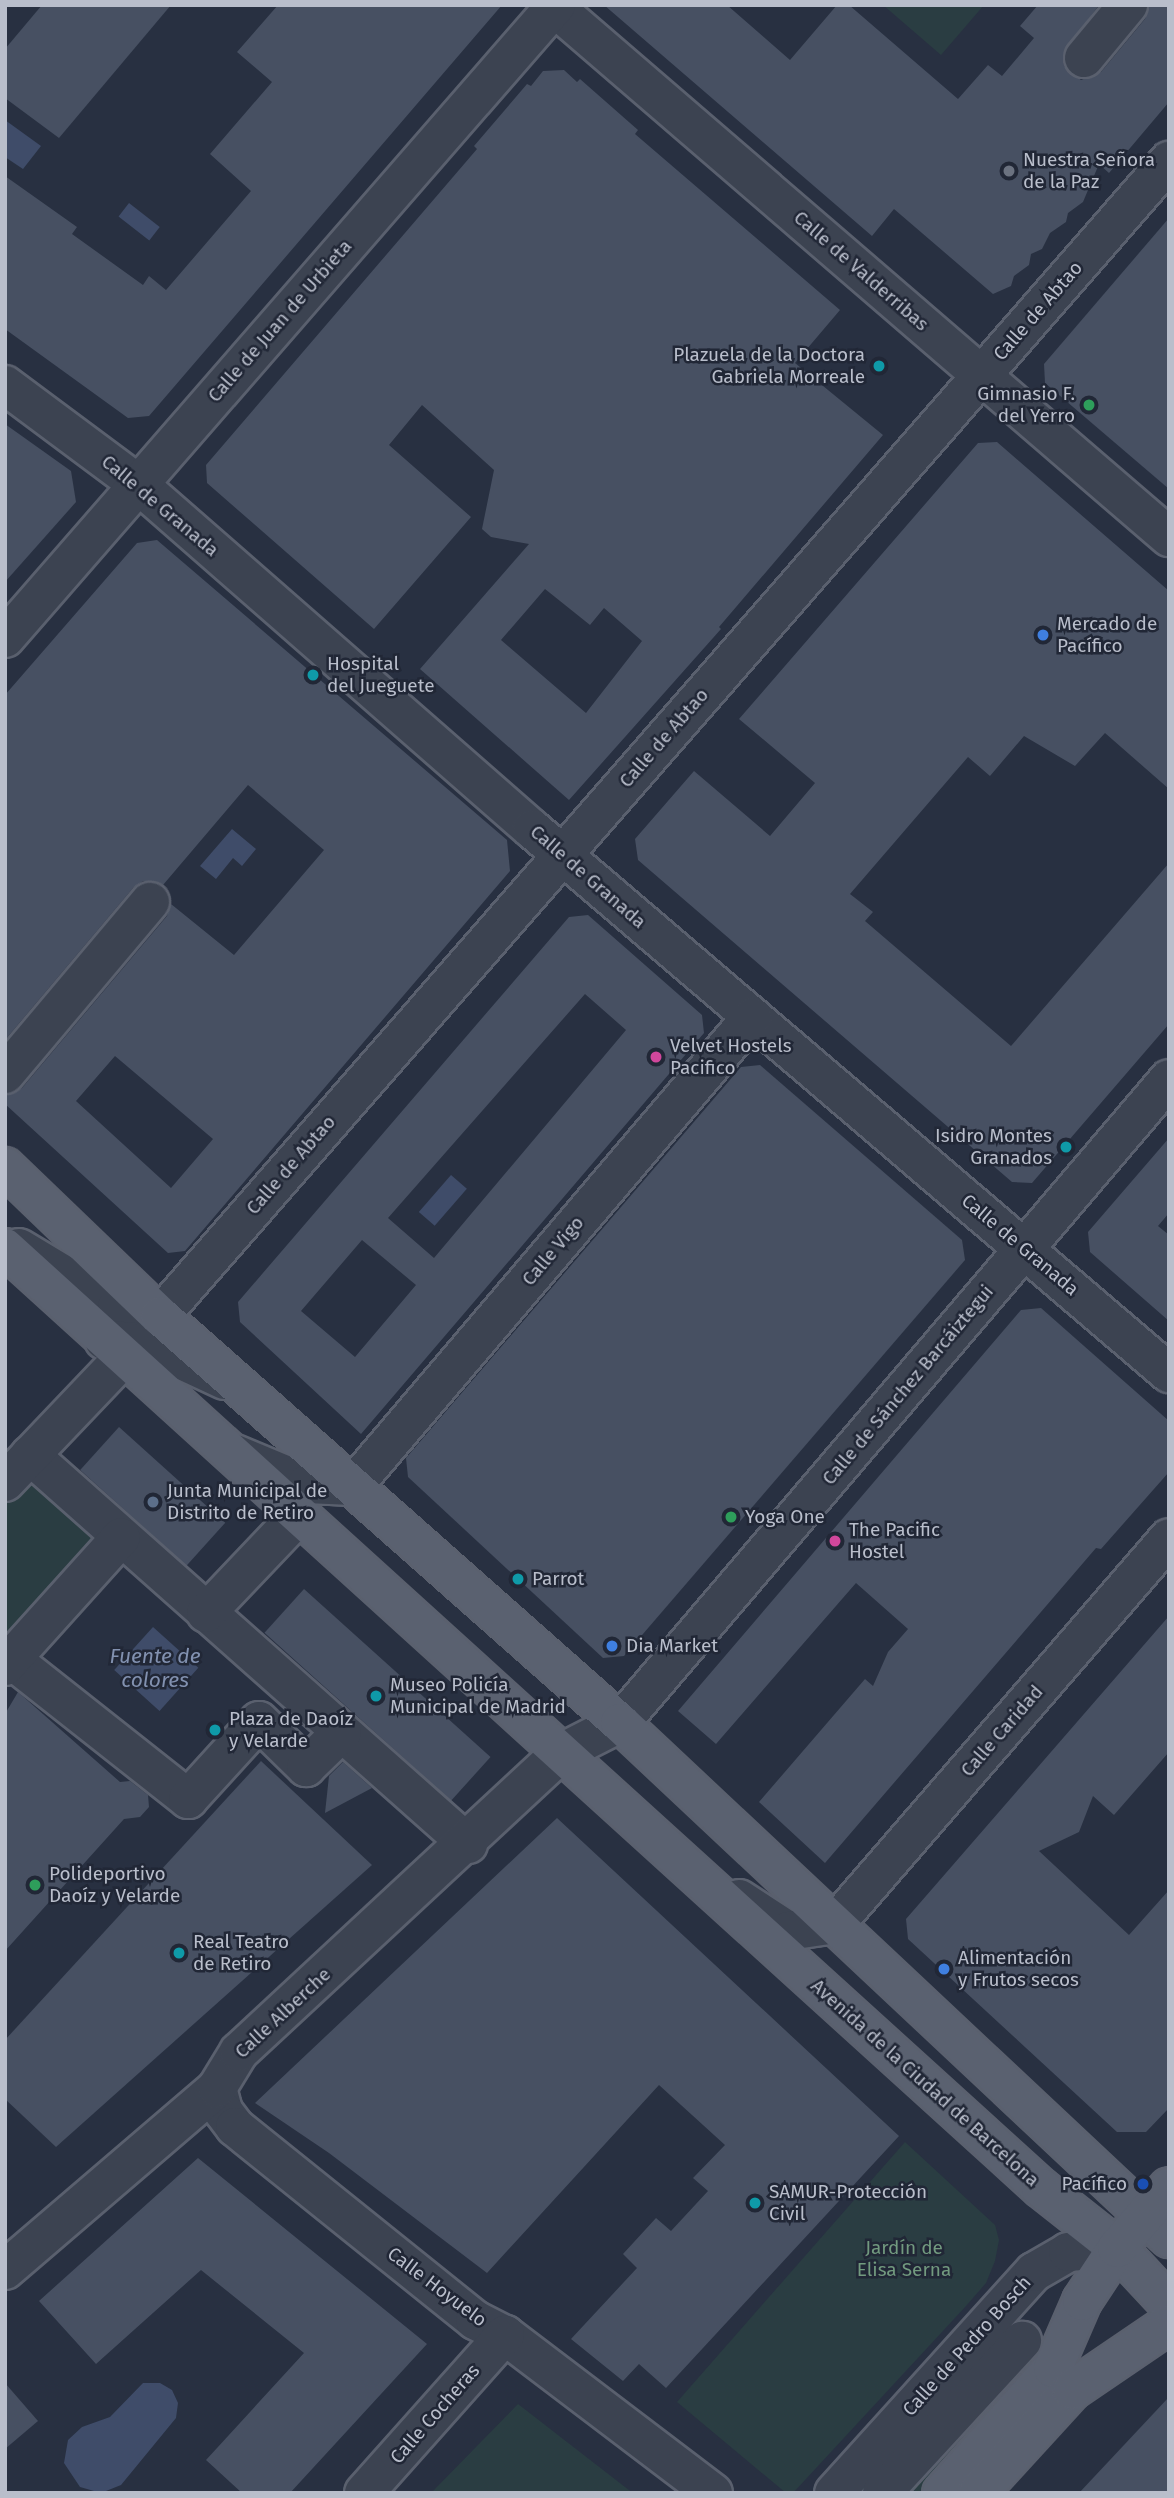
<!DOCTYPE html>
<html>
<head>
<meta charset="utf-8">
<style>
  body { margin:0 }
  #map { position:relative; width:1174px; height:2498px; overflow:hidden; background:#283041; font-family:"Fira Sans",sans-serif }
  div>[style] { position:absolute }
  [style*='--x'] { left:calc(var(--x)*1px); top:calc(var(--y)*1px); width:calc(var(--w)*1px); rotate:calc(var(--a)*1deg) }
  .green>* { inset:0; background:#2a3d42 }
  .water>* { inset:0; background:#3f4c69; transform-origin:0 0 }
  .building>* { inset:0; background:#475062; transform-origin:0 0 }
  .roads { filter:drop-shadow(2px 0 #5a606e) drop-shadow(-2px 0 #5a606e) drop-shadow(0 2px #5a606e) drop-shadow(0 -2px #5a606e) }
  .minor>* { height:38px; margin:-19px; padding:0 19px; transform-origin:19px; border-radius:19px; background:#3c4351 }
  .major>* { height:38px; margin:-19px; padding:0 19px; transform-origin:19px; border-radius:19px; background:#5a6170 }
  .dots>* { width:19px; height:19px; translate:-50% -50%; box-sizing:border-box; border:4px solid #212736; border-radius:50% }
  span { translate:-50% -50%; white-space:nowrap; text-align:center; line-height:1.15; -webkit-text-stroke:5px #212736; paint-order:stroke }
  .poi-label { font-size:19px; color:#b9becb }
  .left { translate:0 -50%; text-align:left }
  .right { translate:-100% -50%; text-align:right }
  .street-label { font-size:19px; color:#b9becb }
  .park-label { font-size:19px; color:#729a7f }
  .water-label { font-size:21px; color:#8291b0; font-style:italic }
  .frame { position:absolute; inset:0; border:7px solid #b9becb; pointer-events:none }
</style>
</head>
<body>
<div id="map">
  <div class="green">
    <div style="clip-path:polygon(883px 5px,984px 5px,941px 55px)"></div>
    <div style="clip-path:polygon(35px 1466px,127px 1550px,5px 1680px,5px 1498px)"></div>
    <div style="clip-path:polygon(905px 2142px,995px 2225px,999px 2240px,995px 2261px,986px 2283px,966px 2306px,793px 2493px,786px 2493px,677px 2402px)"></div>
    <div style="clip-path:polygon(518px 2404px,625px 2487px,633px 2493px,431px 2493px)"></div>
    <div style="clip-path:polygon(985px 2418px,920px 2493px,897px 2493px,965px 2431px)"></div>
  </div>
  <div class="water">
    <div style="clip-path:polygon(5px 120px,41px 146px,23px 169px,5px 157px)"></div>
    <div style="left:129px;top:203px;width:39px;height:17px;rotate:38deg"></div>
    <div style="clip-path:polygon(232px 829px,256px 849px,242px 866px,233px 858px,216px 879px,200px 866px)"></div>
    <div style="left:451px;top:1175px;width:21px;height:49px;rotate:41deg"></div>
    <div style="left:153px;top:1627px;width:61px;height:58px;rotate:42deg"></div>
    <div style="clip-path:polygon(143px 2383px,160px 2383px,172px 2390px,178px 2403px,176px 2418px,121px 2485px,101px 2493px,80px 2487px,64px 2463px,68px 2440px,82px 2427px,110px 2417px)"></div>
  </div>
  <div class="building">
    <div style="clip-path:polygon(42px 5px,171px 5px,59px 138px,5px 98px,5px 49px)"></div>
    <div style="clip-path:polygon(278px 5px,502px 5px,149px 416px,128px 418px,5px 329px,5px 176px,77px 227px,72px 234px,143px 285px,149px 276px,166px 290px,251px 191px,210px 154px,272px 82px,237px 52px)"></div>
    <div style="clip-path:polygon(604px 5px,727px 5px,790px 60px,837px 5px,849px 5px,958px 99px,988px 65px,1002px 76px,1034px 38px,1020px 26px,1038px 5px,1099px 5px,1063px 54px,1064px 66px,1081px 80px,1101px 72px,1145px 19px,1149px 5px,1169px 5px,1169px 102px,1109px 173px,1099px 164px,1083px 202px,1068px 213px,1066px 222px,1050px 233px,1042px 249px,1031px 254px,1029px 265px,1014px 276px,1011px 286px,993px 294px,894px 209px,872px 236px)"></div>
    <div style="clip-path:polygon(evenodd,564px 70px,577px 82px,580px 79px,638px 130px,635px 134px,840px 310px,795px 363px,883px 435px,719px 627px,721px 629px,569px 800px,420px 669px,529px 544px,491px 537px,482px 529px,494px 470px,422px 405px,389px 445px,471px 517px,374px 629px,207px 483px,206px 465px,477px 149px,474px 146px,527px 84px,531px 86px,543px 71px,564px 70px,545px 589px,590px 625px,604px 608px,642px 641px,586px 713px,501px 640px,545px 589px)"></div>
    <div style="clip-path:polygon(1169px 218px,1169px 489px,1045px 383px,1044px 364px)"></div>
    <div style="clip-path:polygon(5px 424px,71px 471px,76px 502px,5px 582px)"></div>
    <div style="clip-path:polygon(997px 442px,1169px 591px,1169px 789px,1105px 733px,1075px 766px,1024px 736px,990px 776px,968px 757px,850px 894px,873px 912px,865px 921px,1011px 1046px,1169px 863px,1169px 1024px,1032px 1183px,1012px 1182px,638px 860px,635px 839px,694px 771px,770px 836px,815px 783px,739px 719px,978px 443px)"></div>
    <div style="clip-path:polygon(evenodd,157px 540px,507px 840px,510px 871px,185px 1251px,168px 1253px,5px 1104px,5px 1095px,22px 1088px,167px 916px,171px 904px,234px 955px,324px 850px,248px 785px,163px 885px,143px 881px,133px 888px,5px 1040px,5px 695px,137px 543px,157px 540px,115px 1056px,213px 1139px,171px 1188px,76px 1101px,115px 1056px)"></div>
    <div style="clip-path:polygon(evenodd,588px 915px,702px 1015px,704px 1033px,361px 1434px,240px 1322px,238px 1302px,569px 917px,588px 915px,585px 994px,626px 1030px,434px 1258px,388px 1218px,585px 994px,588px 915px,362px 1240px,416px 1285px,355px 1357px,301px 1311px,362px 1240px)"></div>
    <div style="clip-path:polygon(760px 1065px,962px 1240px,965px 1260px,624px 1656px,603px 1658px,408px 1477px,406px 1458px,741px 1067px)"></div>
    <div style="clip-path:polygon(1169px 1138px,1169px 1213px,1158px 1226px,1169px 1235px,1169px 1321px,1090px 1252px,1088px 1232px)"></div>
    <div style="clip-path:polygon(1041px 1308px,1169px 1421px,1169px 1472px,1101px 1549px,1096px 1548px,825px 1863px,759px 1802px,865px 1679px,873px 1686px,888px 1652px,908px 1629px,856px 1583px,716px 1744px,678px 1711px,1021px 1310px)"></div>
    <div style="left:119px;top:1427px;width:143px;height:58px;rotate:42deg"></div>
    <div style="left:304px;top:1589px;width:251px;height:59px;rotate:42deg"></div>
    <div style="clip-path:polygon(1169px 1616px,1169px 1752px,1114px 1815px,1093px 1796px,1079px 1832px,1039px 1851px,1129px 1935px,1169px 1890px,1169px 2108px,1146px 2132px,1117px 2132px,908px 1939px,906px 1919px)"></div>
    <div style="clip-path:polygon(18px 1692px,120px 1782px,130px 1781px,148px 1795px,149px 1807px,140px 1817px,124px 1819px,5px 1951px,5px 1714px)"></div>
    <div style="clip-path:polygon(261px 1761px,372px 1865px,56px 2147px,5px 2099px,5px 2040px)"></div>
    <div style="clip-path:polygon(343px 1762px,372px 1788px,325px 1813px,329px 1776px)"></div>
    <div style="clip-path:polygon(557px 1818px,899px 2136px,666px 2388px,639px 2364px,623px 2381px,571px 2339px,637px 2268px,623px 2254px,656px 2218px,671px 2231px,708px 2191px,693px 2178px,725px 2145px,659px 2085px,487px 2273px,329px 2153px,255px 2103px)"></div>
    <div style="clip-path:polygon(198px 2158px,427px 2344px,290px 2493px,242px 2493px,206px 2460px,304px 2353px,201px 2270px,96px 2364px,39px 2301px)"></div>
    <div style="clip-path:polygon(5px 2383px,38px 2421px,5px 2449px)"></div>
    <div style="clip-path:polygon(1169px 2397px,1169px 2493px,1079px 2493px)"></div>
  </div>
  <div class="roads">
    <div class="minor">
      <div style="--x:552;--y:5;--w:815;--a:40.77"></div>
      <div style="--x:1084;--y:58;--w:69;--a:-50.3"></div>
      <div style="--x:5;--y:385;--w:166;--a:36.7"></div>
      <div style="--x:138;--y:484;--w:524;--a:41.21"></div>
      <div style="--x:532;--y:829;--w:838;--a:40.5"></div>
      <div style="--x:5;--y:638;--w:839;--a:-48.96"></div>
      <div style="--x:5;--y:1074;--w:225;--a:-49.9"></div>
      <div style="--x:19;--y:1248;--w:114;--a:31"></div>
      <div style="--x:117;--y:1307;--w:44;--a:11.8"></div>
      <div style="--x:160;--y:1316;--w:1534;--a:-48.86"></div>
      <div style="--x:104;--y:1340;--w:39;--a:3"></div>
      <div style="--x:143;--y:1342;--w:90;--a:24.9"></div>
      <div style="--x:235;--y:1454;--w:78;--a:22.6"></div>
      <div style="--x:307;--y:1484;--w:46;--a:2.5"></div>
      <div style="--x:353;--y:1486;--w:616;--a:-49.61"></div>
      <div style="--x:30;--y:1455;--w:586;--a:41.61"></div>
      <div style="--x:5;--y:1482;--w:171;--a:-46.4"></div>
      <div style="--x:206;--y:1613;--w:134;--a:-46.5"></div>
      <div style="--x:11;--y:1659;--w:226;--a:38.3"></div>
      <div style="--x:188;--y:1799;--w:105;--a:-47.7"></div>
      <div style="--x:259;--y:1721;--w:66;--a:44.4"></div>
      <div style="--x:306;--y:1767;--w:50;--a:-44.2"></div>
      <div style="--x:5;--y:1666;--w:173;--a:-48"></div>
      <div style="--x:739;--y:1899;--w:59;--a:33.1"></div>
      <div style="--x:788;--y:1931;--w:48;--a:-8.5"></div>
      <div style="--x:835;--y:1924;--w:510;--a:-49.13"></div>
      <div style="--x:217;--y:2088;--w:24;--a:75"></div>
      <div style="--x:223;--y:2111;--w:20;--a:53"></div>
      <div style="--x:235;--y:2127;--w:308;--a:38.8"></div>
      <div style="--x:475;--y:2320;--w:34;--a:27"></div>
      <div style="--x:505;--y:2335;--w:261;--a:37.2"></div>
      <div style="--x:5;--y:2270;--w:279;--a:-40.6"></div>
      <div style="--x:217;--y:2088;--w:42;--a:-58.6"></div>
      <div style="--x:239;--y:2052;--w:439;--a:-42.9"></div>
      <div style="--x:561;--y:1753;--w:66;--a:-27"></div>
      <div style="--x:620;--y:1723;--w:846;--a:-49.55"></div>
      <div style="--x:364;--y:2493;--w:212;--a:-48.3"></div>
      <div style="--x:834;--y:2493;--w:298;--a:-47.9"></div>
      <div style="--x:1034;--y:2272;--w:39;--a:-30"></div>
      <div style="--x:1068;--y:2252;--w:49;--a:-4.7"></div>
      <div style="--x:882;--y:2493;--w:207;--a:-47.4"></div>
    </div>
    <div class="major">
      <div style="--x:5;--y:1167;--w:215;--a:43.9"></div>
      <div style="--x:160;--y:1316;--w:614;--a:41.5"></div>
      <div style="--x:620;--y:1723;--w:753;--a:43.17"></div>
      <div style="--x:5;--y:1248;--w:1399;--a:42.22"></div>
      <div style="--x:1041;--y:2188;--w:97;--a:38.3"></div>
      <div style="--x:1117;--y:2248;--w:76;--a:47.1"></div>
      <div style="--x:942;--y:2493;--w:167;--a:-48.4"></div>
      <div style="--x:1053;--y:2368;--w:73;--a:-66.6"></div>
      <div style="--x:1082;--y:2301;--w:64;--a:-56.6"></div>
      <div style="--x:1117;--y:2248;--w:80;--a:-49.6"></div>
      <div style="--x:978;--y:2493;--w:139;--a:-47.6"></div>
      <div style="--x:1072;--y:2390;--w:117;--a:-34.2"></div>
    </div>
  </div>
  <div class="dots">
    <div style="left:1009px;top:171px;background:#6b7280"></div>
    <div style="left:879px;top:366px;background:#0f9aa8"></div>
    <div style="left:1089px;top:405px;background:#2e9e5b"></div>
    <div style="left:1043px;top:635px;background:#3f7fe0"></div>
    <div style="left:313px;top:675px;background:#0f9aa8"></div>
    <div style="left:656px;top:1057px;background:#d1479c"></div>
    <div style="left:1066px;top:1147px;background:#0f9aa8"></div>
    <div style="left:153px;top:1502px;background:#5c6f8a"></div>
    <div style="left:731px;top:1517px;background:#2e9e5b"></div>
    <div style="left:835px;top:1541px;background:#d1479c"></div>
    <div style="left:518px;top:1579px;background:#0f9aa8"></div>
    <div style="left:612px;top:1646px;background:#3f7fe0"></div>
    <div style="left:376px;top:1696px;background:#0f9aa8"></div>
    <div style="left:215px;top:1730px;background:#0f9aa8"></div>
    <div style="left:35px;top:1885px;background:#2e9e5b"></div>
    <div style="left:179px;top:1953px;background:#0f9aa8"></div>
    <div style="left:944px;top:1969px;background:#3f7fe0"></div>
    <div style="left:1143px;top:2184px;background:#1a4fb4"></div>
    <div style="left:755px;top:2203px;background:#0f9aa8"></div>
  </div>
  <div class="poi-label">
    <span class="left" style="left:1023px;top:171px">Nuestra Señora<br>de la Paz</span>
    <span class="right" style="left:865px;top:366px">Plazuela de la Doctora<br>Gabriela Morreale</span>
    <span class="right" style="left:1075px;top:405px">Gimnasio F.<br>del Yerro</span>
    <span class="left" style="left:1057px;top:635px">Mercado de<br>Pacífico</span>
    <span class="left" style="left:327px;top:675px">Hospital<br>del Jueguete</span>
    <span class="left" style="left:670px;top:1057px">Velvet Hostels<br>Pacifico</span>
    <span class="right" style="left:1052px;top:1147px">Isidro Montes<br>Granados</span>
    <span class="left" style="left:167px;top:1502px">Junta Municipal de<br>Distrito de Retiro</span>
    <span class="left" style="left:745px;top:1517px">Yoga One</span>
    <span class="left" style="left:849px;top:1541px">The Pacific<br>Hostel</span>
    <span class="left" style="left:532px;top:1579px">Parrot</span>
    <span class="left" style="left:626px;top:1646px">Dia Market</span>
    <span class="left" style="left:390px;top:1696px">Museo Policía<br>Municipal de Madrid</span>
    <span class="left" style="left:229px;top:1730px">Plaza de Daoíz<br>y Velarde</span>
    <span class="left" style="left:49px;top:1885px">Polideportivo<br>Daoíz y Velarde</span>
    <span class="left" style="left:193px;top:1953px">Real Teatro<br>de Retiro</span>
    <span class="left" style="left:958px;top:1969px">Alimentación<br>y Frutos secos</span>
    <span class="right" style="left:1127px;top:2184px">Pacífico</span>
    <span class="left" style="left:769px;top:2203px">SAMUR-Protección<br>Civil</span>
  </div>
  <div class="street-label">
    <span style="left:861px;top:271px;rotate:41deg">Calle de Valderribas</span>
    <span style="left:1038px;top:311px;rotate:-49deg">Calle de Abtao</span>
    <span style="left:280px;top:321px;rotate:-49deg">Calle de Juan de Urbieta</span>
    <span style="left:160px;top:506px;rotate:40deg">Calle de Granada</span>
    <span style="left:664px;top:738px;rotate:-49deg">Calle de Abtao</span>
    <span style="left:588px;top:877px;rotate:41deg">Calle de Granada</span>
    <span style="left:291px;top:1165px;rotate:-49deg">Calle de Abtao</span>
    <span style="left:1020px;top:1245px;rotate:40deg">Calle de Granada</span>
    <span style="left:553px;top:1251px;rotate:-50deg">Calle Vigo</span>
    <span style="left:908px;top:1385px;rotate:-50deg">Calle de Sánchez Barcáiztegui</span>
    <span style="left:1002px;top:1731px;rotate:-49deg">Calle Caridad</span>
    <span style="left:283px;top:2013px;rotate:-43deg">Calle Alberche</span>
    <span style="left:925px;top:2083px;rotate:42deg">Avenida de la Ciudad de Barcelona</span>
    <span style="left:437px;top:2287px;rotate:37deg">Calle Hoyuelo</span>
    <span style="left:967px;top:2346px;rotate:-48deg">Calle de Pedro Bosch</span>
    <span style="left:435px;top:2414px;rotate:-49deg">Calle Cocheras</span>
  </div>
  <div class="park-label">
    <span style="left:904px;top:2259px">Jardín de<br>Elisa Serna</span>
  </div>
  <div class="water-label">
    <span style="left:155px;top:1668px">Fuente de<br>colores</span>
  </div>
  <div class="frame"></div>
</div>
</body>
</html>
